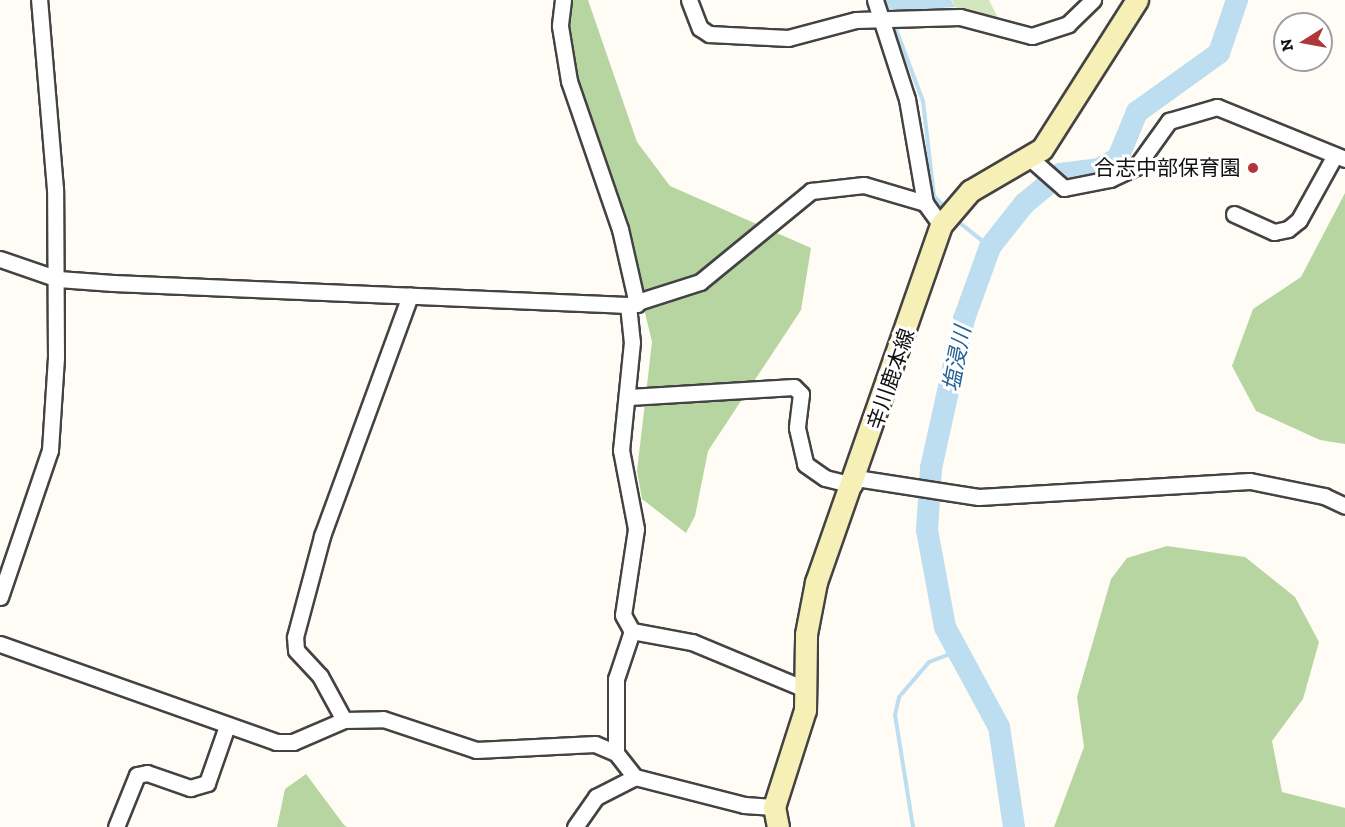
<!DOCTYPE html>
<html>
<head>
<meta charset="utf-8">
<style>
  body { margin:0 }
  #map { position:relative; width:1345px; height:827px; overflow:hidden; background:#fefcf4; font-family:"Zilla Slab","Noto Sans JP",serif }
  div>[style] { position:absolute }
  [style*='--x'] { left:calc(var(--x)*1px); top:calc(var(--y)*1px); width:calc(var(--w)*1px); rotate:calc(var(--a)*1deg) }
  .green>* { inset:0; background:#d3e6c0 }
  .forest>* { inset:0; background:#b7d5a1 }
  .water>* { inset:0; background:#bdddf0 }
  .stream>* { height:4px; margin:-2px; padding:0 2px; transform-origin:2px; border-radius:2px; background:#bdddf0 }
  .river>* { height:22px; margin:-11px; padding:0 11px; transform-origin:11px; border-radius:11px; background:#bdddf0 }
  .roads { filter:drop-shadow(2px 0 #434343) drop-shadow(-2px 0 #434343) drop-shadow(0 2px #434343) drop-shadow(0 -2px #434343) }
  .minor>* { height:15px; margin:-7.5px; padding:0 7.5px; transform-origin:7.5px; border-radius:7.5px; background:#fff }
  .secondary>* { height:21px; margin:-10.5px; padding:0 10.5px; transform-origin:10.5px; border-radius:10.5px; background:#f7f0b6 }
  .dots>* { width:16px; height:16px; translate:-50% -50%; box-sizing:border-box; border:3px solid #fff; border-radius:50% }
  span { translate:-50% -50%; white-space:nowrap; text-align:center; line-height:1.15; -webkit-text-stroke:6px #fff; paint-order:stroke }
  .poi-label { font-size:21px; color:#101010 }
  .right { translate:-100% -50%; text-align:right }
  .street-label { font-size:21px; color:#101010 }
  .water-label { font-size:22px; color:#256396; font-style:italic }
  .north { position:absolute; left:1273px; top:12px; width:60px; height:60px; box-sizing:border-box; background:#fff; border:2px solid #9f9f9f; border-radius:50%; rotate:259deg; font-size:16px; font-weight:700; line-height:24px; text-align:center; color:#101010 }
  .north::after { content:''; display:block; margin:auto; width:21px; height:27px; background:#b2353a; clip-path:polygon(50% 0,100% 100%,50% 72%,0 100%) }
</style>
</head>
<body>
<div id="map">
  <div class="green">
    <div style="clip-path:polygon(952px 0,989px 0,999px 20px,955px 7px)"></div>
  </div>
  <div class="forest">
    <div style="clip-path:polygon(563px 0,588px 0,637px 142px,670px 186px,811px 248px,801px 310px,708px 451px,695px 516px,686px 533px,642px 499px,637px 471px,652px 342px,615px 188px,588px 135px,571px 78px)"></div>
    <div style="clip-path:polygon(1345px 193px,1345px 444px,1320px 440px,1256px 411px,1232px 366px,1253px 309px,1301px 277px)"></div>
    <div style="clip-path:polygon(1167px 546px,1245px 557px,1295px 597px,1319px 642px,1303px 699px,1272px 741px,1282px 792px,1345px 808px,1345px 827px,1054px 827px,1084px 747px,1077px 697px,1111px 579px,1127px 558px)"></div>
    <div style="clip-path:polygon(306px 774px,344px 825px,347px 827px,277px 827px,285px 789px)"></div>
  </div>
  <div class="water">
    <div style="clip-path:polygon(888px 0,951px 0,955px 7px,893px 11px)"></div>
  </div>
  <div class="stream">
    <div style="--x:887;--y:0;--w:15;--a:74"></div>
    <div style="--x:894;--y:24;--w:82;--a:69.4"></div>
    <div style="--x:923;--y:101;--w:96;--a:83.4"></div>
    <div style="--x:934;--y:196;--w:18;--a:47"></div>
    <div style="--x:955;--y:219;--w:45;--a:38.7"></div>
    <div style="--x:913;--y:827;--w:113;--a:-99.1"></div>
    <div style="--x:895;--y:715;--w:18;--a:-77"></div>
    <div style="--x:899;--y:697;--w:46;--a:-49.4"></div>
    <div style="--x:929;--y:662;--w:31;--a:-21"></div>
  </div>
  <div class="river">
    <div style="--x:1014;--y:827;--w:101;--a:-98.5"></div>
    <div style="--x:999;--y:727;--w:114;--a:-118.4"></div>
    <div style="--x:945;--y:627;--w:99;--a:-100.5"></div>
    <div style="--x:927;--y:530;--w:62;--a:-86.3"></div>
    <div style="--x:931;--y:468;--w:153;--a:-77.5"></div>
    <div style="--x:964;--y:319;--w:77;--a:-70.1"></div>
    <div style="--x:990;--y:247;--w:55;--a:-51.7"></div>
    <div style="--x:1024;--y:204;--w:47;--a:-39.8"></div>
    <div style="--x:1060;--y:174;--w:39;--a:-7"></div>
    <div style="--x:1099;--y:169;--w:22;--a:-30"></div>
    <div style="--x:1118;--y:158;--w:50;--a:-67.6"></div>
    <div style="--x:1137;--y:112;--w:101;--a:-35.7"></div>
    <div style="--x:1219;--y:53;--w:56;--a:-71.2"></div>
  </div>
  <div class="roads">
    <div class="minor">
      <div style="--x:563;--y:0;--w:26;--a:97"></div>
      <div style="--x:560;--y:26;--w:56;--a:80.7"></div>
      <div style="--x:569;--y:81;--w:157;--a:71"></div>
      <div style="--x:620;--y:229;--w:77;--a:77.2"></div>
      <div style="--x:689;--y:0;--w:30;--a:69"></div>
      <div style="--x:700;--y:28;--w:11;--a:34"></div>
      <div style="--x:709;--y:34;--w:79;--a:2.9"></div>
      <div style="--x:788;--y:38;--w:70;--a:-14.8"></div>
      <div style="--x:856;--y:20;--w:104;--a:-1.7"></div>
      <div style="--x:960;--y:17;--w:74;--a:14.8"></div>
      <div style="--x:1032;--y:36;--w:38;--a:-18"></div>
      <div style="--x:1068;--y:24;--w:35;--a:-44"></div>
      <div style="--x:875;--y:0;--w:104;--a:72.1"></div>
      <div style="--x:907;--y:99;--w:106;--a:80.2"></div>
      <div style="--x:925;--y:203;--w:27;--a:54"></div>
      <div style="--x:1031;--y:159;--w:44;--a:41.3"></div>
      <div style="--x:1064;--y:188;--w:47;--a:-11.1"></div>
      <div style="--x:1110;--y:179;--w:29;--a:-25"></div>
      <div style="--x:1136;--y:167;--w:57;--a:-54.3"></div>
      <div style="--x:1169;--y:121;--w:50;--a:-16.3"></div>
      <div style="--x:1217;--y:107;--w:138;--a:22.1"></div>
      <div style="--x:1234;--y:214;--w:44;--a:24.2"></div>
      <div style="--x:1274;--y:232;--w:14;--a:-12"></div>
      <div style="--x:1288;--y:229;--w:14;--a:-39"></div>
      <div style="--x:1299;--y:220;--w:74;--a:-61"></div>
      <div style="--x:0;--y:259;--w:61;--a:19"></div>
      <div style="--x:58;--y:279;--w:55;--a:4.2"></div>
      <div style="--x:113;--y:283;--w:515;--a:2.45"></div>
      <div style="--x:628;--y:305;--w:76;--a:-17.7"></div>
      <div style="--x:700;--y:282;--w:144;--a:-39.3"></div>
      <div style="--x:811;--y:191;--w:53;--a:-6.5"></div>
      <div style="--x:864;--y:185;--w:64;--a:16.4"></div>
      <div style="--x:628;--y:305;--w:37;--a:84"></div>
      <div style="--x:632;--y:342;--w:109;--a:95.8"></div>
      <div style="--x:621;--y:450;--w:80;--a:79.2"></div>
      <div style="--x:636;--y:529;--w:87;--a:98.6"></div>
      <div style="--x:623;--y:615;--w:18;--a:61"></div>
      <div style="--x:629;--y:397;--w:165;--a:-3.5"></div>
      <div style="--x:794;--y:387;--w:10;--a:45"></div>
      <div style="--x:801;--y:394;--w:34;--a:97"></div>
      <div style="--x:797;--y:428;--w:37;--a:77"></div>
      <div style="--x:805;--y:464;--w:24;--a:35"></div>
      <div style="--x:825;--y:478;--w:30;--a:14"></div>
      <div style="--x:856;--y:478;--w:124;--a:8.8"></div>
      <div style="--x:979;--y:497;--w:271;--a:-3.4"></div>
      <div style="--x:1250;--y:481;--w:76;--a:11.5"></div>
      <div style="--x:1324;--y:496;--w:23;--a:25"></div>
      <div style="--x:0;--y:597;--w:155;--a:-71.2"></div>
      <div style="--x:50;--y:450;--w:92;--a:-86.3"></div>
      <div style="--x:56;--y:358;--w:169;--a:-90.3"></div>
      <div style="--x:55;--y:189;--w:190;--a:-94.8"></div>
      <div style="--x:0;--y:644;--w:293;--a:19.5"></div>
      <div style="--x:276;--y:742;--w:17;--a:0"></div>
      <div style="--x:293;--y:742;--w:56;--a:-23.3"></div>
      <div style="--x:344;--y:720;--w:39;--a:-1"></div>
      <div style="--x:383;--y:719;--w:98;--a:18.4"></div>
      <div style="--x:476;--y:750;--w:119;--a:-2.9"></div>
      <div style="--x:595;--y:744;--w:23;--a:23"></div>
      <div style="--x:616;--y:753;--w:31;--a:52"></div>
      <div style="--x:344;--y:720;--w:50;--a:-118.6"></div>
      <div style="--x:320;--y:676;--w:35;--a:-133"></div>
      <div style="--x:296;--y:650;--w:13;--a:-94"></div>
      <div style="--x:295;--y:637;--w:105;--a:-75"></div>
      <div style="--x:322;--y:536;--w:256;--a:-69.9"></div>
      <div style="--x:616;--y:753;--w:74;--a:-90"></div>
      <div style="--x:616;--y:679;--w:51;--a:-71.6"></div>
      <div style="--x:632;--y:631;--w:61;--a:10.4"></div>
      <div style="--x:692;--y:642;--w:122;--a:22.6"></div>
      <div style="--x:116;--y:827;--w:56;--a:-68"></div>
      <div style="--x:137;--y:775;--w:10;--a:-11"></div>
      <div style="--x:147;--y:773;--w:46;--a:19.2"></div>
      <div style="--x:190;--y:788;--w:18;--a:-16"></div>
      <div style="--x:207;--y:783;--w:60;--a:-70.7"></div>
      <div style="--x:575;--y:827;--w:37;--a:-55"></div>
      <div style="--x:596;--y:797;--w:44;--a:-27.1"></div>
      <div style="--x:635;--y:777;--w:113;--a:14.4"></div>
      <div style="--x:744;--y:805;--w:30;--a:4"></div>
    </div>
    <div class="secondary">
      <div style="--x:778;--y:827;--w:20;--a:-101"></div>
      <div style="--x:774;--y:807;--w:102;--a:-72.3"></div>
      <div style="--x:805;--y:710;--w:76;--a:-89.2"></div>
      <div style="--x:806;--y:634;--w:53;--a:-79.1"></div>
      <div style="--x:816;--y:582;--w:378;--a:-70.7"></div>
      <div style="--x:941;--y:225;--w:45;--a:-49.5"></div>
      <div style="--x:970;--y:191;--w:83;--a:-30.3"></div>
      <div style="--x:1042;--y:149;--w:177;--a:-57.5"></div>
    </div>
  </div>
  <div class="dots">
    <div style="left:1253px;top:168px;background:#b2353a"></div>
  </div>
  <div class="poi-label">
    <span class="right" style="left:1241px;top:168px">合志中部保育園</span>
  </div>
  <div class="street-label">
    <span style="left:891px;top:379px;rotate:-71deg">辛川鹿本線</span>
  </div>
  <div class="water-label">
    <span style="left:957px;top:359px;rotate:-79deg">塩浸川</span>
  </div>
  <div class="north">N</div>
</div>
</body>
</html>
